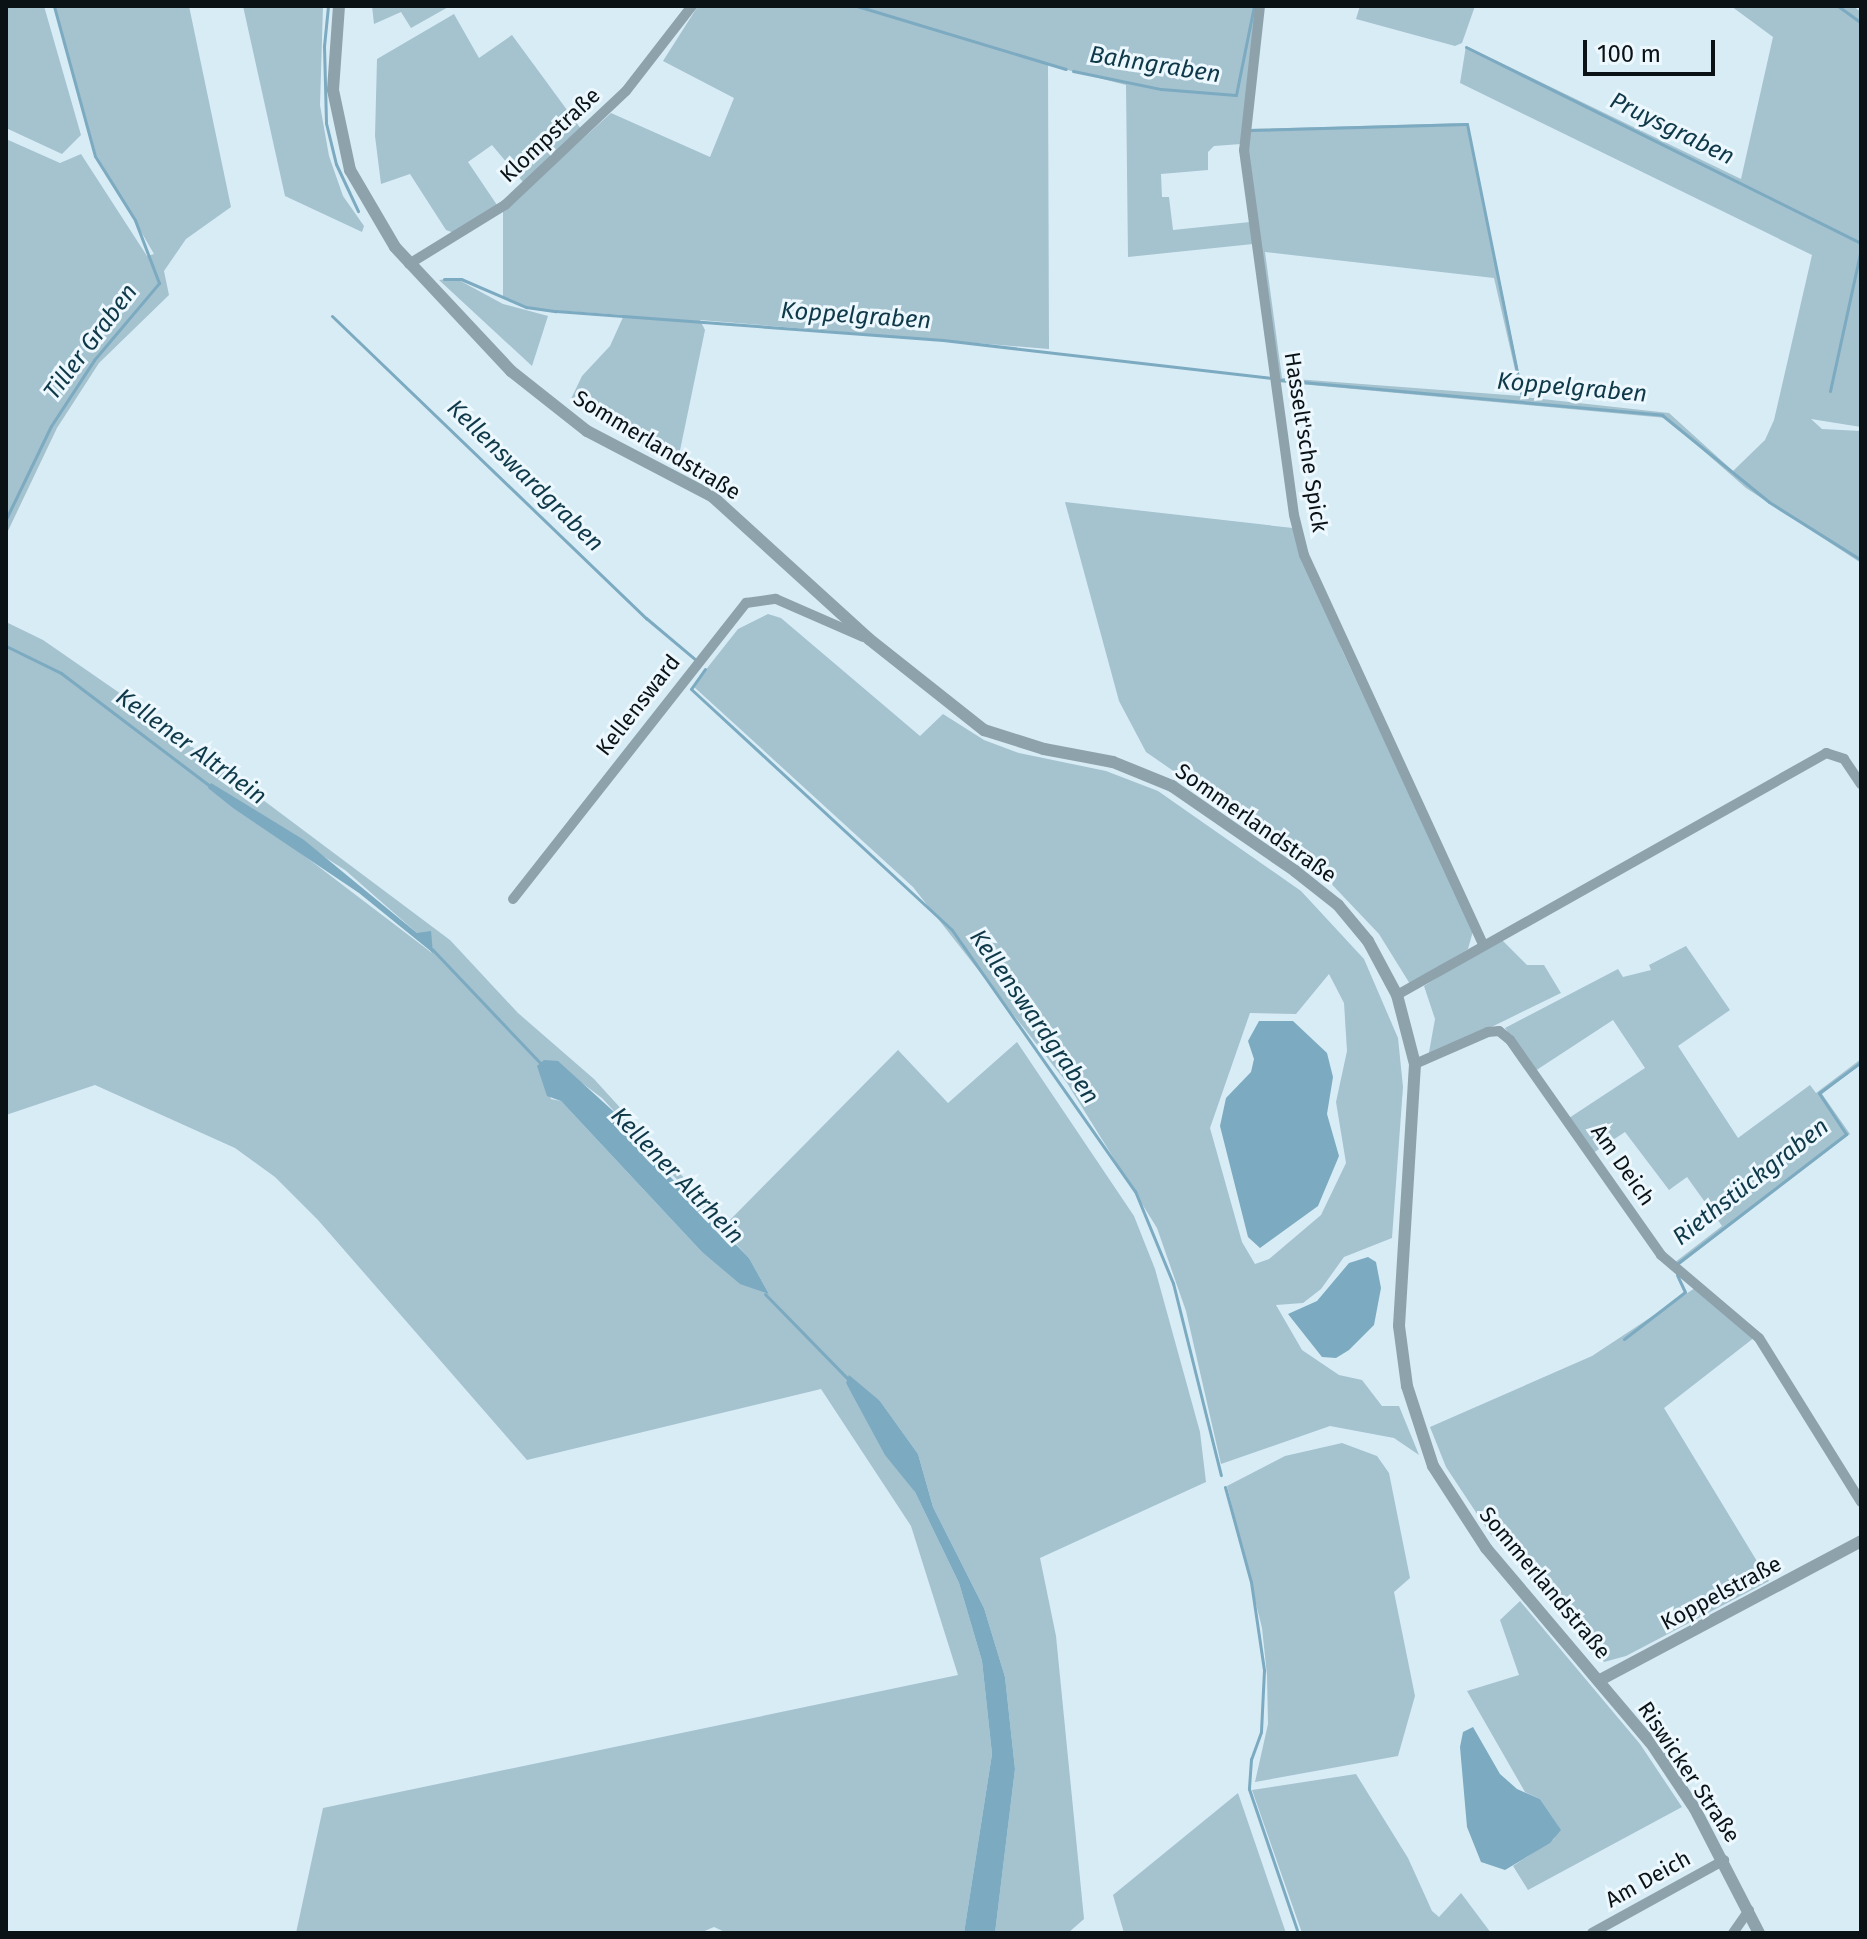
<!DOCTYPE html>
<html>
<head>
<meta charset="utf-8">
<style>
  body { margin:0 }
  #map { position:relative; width:1867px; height:1939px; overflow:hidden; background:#d8ecf6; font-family:"Fira Sans",sans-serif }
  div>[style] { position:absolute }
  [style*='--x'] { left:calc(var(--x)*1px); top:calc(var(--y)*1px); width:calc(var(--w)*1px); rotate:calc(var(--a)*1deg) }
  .green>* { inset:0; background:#a5c2cf }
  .water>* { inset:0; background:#7caac0 }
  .stream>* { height:3px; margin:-1.5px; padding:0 1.5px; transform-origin:1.5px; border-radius:1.5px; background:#7caac0 }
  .minor>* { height:10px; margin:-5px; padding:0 5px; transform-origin:5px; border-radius:5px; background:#8ea2ac }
  .tertiary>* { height:12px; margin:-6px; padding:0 6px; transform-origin:6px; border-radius:6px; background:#8ea2ac }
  span { translate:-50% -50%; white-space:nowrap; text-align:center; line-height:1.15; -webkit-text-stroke:6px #ecf8fe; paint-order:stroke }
  .street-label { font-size:22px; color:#0b1216 }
  .water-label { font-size:24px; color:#0f3848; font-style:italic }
  .frame { position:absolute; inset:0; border:8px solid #0b1216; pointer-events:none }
  .scale { position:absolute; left:1583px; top:40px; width:132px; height:36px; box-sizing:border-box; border:4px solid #0b1216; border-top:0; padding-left:10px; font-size:24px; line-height:28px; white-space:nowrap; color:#0b1216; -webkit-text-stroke:6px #ecf8fe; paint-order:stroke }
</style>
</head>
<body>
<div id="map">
  <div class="green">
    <div style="clip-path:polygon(6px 6px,44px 6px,81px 135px,62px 154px,6px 128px)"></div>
    <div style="clip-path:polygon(55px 6px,189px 6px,231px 207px,186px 239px,164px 271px,169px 295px,99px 363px,57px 428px,6px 535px,6px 139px,60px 163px,81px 154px,147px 256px,154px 254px,96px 154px)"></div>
    <div style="clip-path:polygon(243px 6px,323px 6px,320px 105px,329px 156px,343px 196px,364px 226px,362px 232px,285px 196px)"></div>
    <div style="clip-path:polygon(372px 6px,450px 6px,411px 28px,401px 12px,374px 24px)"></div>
    <div style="clip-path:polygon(698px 6px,1256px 6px,1241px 144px,1214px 146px,1208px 152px,1208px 170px,1161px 174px,1162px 197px,1169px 197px,1173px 230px,1250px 222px,1253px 244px,1128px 257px,1126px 85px,1048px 65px,1049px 349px,700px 320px,705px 330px,678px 460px,627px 437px,571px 399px,582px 376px,610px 346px,624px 315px,535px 309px,503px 298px,503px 211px,611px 113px,710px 157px,734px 98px,663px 61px)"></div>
    <div style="clip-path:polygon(1360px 6px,1475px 6px,1462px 43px,1455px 46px,1356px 19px)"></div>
    <div style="clip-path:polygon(evenodd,1731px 6px,1853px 6px,1861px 12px,1861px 427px,1811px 419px,1822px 429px,1861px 431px,1861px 563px,1746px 488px,1666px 418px,1278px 382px,1247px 151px,1249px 129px,1467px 123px,1524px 397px,1669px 413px,1733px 471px,1765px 440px,1774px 420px,1812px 255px,1460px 83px,1466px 46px,1741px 179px,1773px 37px,1731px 6px,1265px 252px,1494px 278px,1521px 396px,1282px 378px,1265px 252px)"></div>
    <div style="clip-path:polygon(454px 14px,479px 58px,512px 35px,581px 129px,523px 182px,492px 145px,468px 162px,497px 205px,454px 233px,446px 230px,410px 174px,381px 184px,375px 136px,377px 59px)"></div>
    <div style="clip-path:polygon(455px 278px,503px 304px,548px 316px,532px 366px,439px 280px)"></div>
    <div style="clip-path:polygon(1065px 502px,1293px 528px,1342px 650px,1473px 931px,1468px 949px,1410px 984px,1379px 934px,1322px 874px,1146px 752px,1119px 701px)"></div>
    <div style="clip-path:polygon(evenodd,768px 614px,781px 618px,920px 736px,943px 714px,984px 740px,1019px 753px,1106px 771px,1158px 791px,1301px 891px,1364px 959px,1398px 1038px,1403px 1087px,1392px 1238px,1344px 1257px,1321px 1289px,1303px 1303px,1276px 1305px,1302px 1350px,1339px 1375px,1362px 1380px,1382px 1406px,1399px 1406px,1419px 1455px,1394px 1438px,1330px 1426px,1221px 1464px,1186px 1311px,1157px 1228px,1067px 1083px,913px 887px,693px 686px,738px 629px,768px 614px,1329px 974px,1344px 1003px,1347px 1051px,1336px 1102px,1346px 1163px,1321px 1215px,1269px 1259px,1255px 1264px,1242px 1242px,1210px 1128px,1250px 1013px,1296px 1014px,1329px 974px)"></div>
    <div style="clip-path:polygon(evenodd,6px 622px,43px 640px,124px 696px,450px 940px,518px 1013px,594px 1079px,726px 1224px,898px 1050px,948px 1103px,1017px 1042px,1134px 1216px,1155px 1269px,1200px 1432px,1206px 1482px,1040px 1558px,1056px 1636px,1084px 1919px,1068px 1933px,995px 1933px,1015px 1769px,1005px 1677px,984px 1608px,933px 1507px,918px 1454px,880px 1401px,846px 1383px,915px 1492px,959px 1583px,982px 1661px,992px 1754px,964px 1933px,727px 1933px,714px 1927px,700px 1933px,296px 1933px,323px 1808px,958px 1675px,911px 1526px,821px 1389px,527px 1460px,318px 1220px,275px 1177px,235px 1148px,95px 1085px,6px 1115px,6px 622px,210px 784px,345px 870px,417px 933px,432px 953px,210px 784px,6px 622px,545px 1081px,582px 1083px,602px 1098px,749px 1258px,769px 1294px,701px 1251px,561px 1101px,551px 1099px,545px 1081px)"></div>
    <div style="clip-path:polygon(1500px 938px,1527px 965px,1544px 965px,1561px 993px,1428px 1058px,1435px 1019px,1424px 986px)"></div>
    <div style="clip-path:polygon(1686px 946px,1730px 1010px,1678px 1046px,1738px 1138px,1810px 1085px,1816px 1093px,1861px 1059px,1861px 1064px,1822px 1094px,1850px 1134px,1678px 1266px,1674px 1263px,1722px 1226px,1687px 1177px,1669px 1190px,1625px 1132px,1593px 1153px,1569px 1118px,1645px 1068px,1613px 1020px,1535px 1071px,1505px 1028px,1618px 969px,1623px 977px,1651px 970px,1649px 965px)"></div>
    <div style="clip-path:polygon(1695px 1288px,1755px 1337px,1664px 1408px,1769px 1581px,1626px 1656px,1604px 1662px,1491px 1535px,1446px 1467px,1430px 1427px,1592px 1356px)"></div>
    <div style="clip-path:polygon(1342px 1443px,1377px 1456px,1389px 1473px,1410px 1578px,1394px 1592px,1415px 1696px,1398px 1756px,1255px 1782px,1268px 1724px,1267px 1675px,1262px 1628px,1227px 1486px,1285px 1456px)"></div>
    <div style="clip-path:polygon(1520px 1601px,1640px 1744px,1682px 1807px,1528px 1890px,1513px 1866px,1554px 1839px,1558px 1826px,1540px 1799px,1525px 1792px,1467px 1691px,1519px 1675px,1500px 1620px)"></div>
    <div style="clip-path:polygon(1356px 1774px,1408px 1858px,1432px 1911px,1439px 1917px,1461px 1893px,1491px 1933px,1302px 1933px,1252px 1790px)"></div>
    <div style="clip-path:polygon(1238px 1793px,1286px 1933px,1124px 1933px,1113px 1895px)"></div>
  </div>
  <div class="water">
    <div style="clip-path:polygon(211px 783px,304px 840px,417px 933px,431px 931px,433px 953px,359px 893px,233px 808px,208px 788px)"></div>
    <div style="clip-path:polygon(1259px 1021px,1293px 1021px,1327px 1053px,1333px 1077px,1327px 1114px,1339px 1156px,1318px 1206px,1260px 1248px,1248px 1237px,1220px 1126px,1226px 1098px,1251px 1072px,1254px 1059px,1248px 1041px)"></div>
    <div style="clip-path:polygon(544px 1060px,558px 1061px,634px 1130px,651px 1157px,749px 1258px,769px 1294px,740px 1284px,701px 1251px,561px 1101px,547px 1096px,537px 1066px)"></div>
    <div style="clip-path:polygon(1368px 1257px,1376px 1262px,1381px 1288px,1374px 1325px,1349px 1350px,1336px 1358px,1322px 1357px,1288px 1314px,1317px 1301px,1349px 1263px)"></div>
    <div style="clip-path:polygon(849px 1375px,880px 1401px,918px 1454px,933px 1507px,984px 1608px,1005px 1677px,1015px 1769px,995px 1933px,964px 1933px,992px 1754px,982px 1661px,959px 1583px,915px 1492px,885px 1455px,846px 1383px)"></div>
    <div style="clip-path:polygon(1473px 1727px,1500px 1774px,1517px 1789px,1540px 1799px,1561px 1830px,1550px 1843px,1505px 1870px,1481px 1862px,1467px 1827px,1460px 1747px,1463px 1732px)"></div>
  </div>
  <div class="stream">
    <div style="--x:328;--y:6;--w:40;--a:95.7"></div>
    <div style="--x:324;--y:46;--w:77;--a:88.5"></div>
    <div style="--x:326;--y:123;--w:42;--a:76.3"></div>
    <div style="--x:336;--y:164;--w:52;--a:64.9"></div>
    <div style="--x:857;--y:6;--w:218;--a:16.8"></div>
    <div style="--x:1838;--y:6;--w:29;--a:36"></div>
    <div style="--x:1466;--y:47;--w:441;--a:26.4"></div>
    <div style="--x:1073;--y:71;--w:90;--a:11.6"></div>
    <div style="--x:1161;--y:89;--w:75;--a:4.6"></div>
    <div style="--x:1236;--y:95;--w:91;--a:-78.6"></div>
    <div style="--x:1250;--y:130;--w:217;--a:-1.6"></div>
    <div style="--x:1467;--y:124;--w:279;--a:78.6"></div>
    <div style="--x:444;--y:279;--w:17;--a:0"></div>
    <div style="--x:461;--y:279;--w:71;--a:23.3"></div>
    <div style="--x:526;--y:307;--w:30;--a:8"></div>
    <div style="--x:556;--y:311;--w:388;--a:4.3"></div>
    <div style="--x:943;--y:340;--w:329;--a:6.6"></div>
    <div style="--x:332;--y:316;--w:436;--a:43.9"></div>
    <div style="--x:646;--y:618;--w:65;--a:40"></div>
    <div style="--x:1280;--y:380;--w:384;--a:5.2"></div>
    <div style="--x:1662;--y:415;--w:138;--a:39.1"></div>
    <div style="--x:1769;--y:502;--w:109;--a:32.2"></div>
    <div style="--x:1830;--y:391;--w:145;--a:-77.7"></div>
    <div style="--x:6;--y:519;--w:103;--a:-64.2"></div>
    <div style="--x:51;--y:426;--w:79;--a:-56.9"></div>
    <div style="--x:94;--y:360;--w:101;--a:-49.8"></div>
    <div style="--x:159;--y:283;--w:67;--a:-110.9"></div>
    <div style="--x:135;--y:220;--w:75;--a:-122"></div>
    <div style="--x:95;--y:156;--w:156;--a:-105.3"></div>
    <div style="--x:6;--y:646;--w:61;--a:26.1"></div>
    <div style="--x:61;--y:673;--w:187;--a:37.2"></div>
    <div style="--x:705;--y:669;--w:24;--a:125"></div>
    <div style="--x:691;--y:689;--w:355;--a:42.7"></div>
    <div style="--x:952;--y:930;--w:319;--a:55"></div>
    <div style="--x:1135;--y:1191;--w:100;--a:67.6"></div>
    <div style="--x:1173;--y:1283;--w:198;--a:76"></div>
    <div style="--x:432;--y:949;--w:160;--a:46.5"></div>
    <div style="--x:1678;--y:1263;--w:212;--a:-37.5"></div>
    <div style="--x:1846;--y:1134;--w:49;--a:-123.4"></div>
    <div style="--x:1819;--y:1093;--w:52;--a:-36.4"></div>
    <div style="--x:765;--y:1294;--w:120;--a:45.7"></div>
    <div style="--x:1624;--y:1339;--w:77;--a:-37.6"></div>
    <div style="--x:1685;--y:1292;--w:19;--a:-115"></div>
    <div style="--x:1225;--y:1487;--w:98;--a:74.7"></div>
    <div style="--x:1251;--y:1582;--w:89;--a:81.6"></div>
    <div style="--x:1264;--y:1670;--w:62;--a:92.8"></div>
    <div style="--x:1261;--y:1732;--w:29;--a:110"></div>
    <div style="--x:1251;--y:1759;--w:30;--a:94"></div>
    <div style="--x:1249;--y:1789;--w:152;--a:71.2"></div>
  </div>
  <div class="minor">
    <div style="--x:1260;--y:6;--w:145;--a:96.3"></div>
    <div style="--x:1244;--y:150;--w:368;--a:82.2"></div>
    <div style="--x:1294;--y:515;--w:41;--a:76"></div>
    <div style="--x:1304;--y:555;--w:428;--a:65.3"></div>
    <div style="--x:409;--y:264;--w:113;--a:-31.6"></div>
    <div style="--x:505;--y:205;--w:166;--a:-43.3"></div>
    <div style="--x:626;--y:91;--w:108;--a:-52.2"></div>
    <div style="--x:513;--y:899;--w:377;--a:-51.8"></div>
    <div style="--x:746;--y:603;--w:30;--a:-8"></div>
    <div style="--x:776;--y:599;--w:95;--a:23.6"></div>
    <div style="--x:1397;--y:995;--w:493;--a:-29.4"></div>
    <div style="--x:1826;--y:753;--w:19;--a:18"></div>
    <div style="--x:1844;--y:759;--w:30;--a:56"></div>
    <div style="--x:1415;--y:1064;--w:80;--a:-23.7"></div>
    <div style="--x:1488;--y:1032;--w:11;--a:-5"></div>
    <div style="--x:1499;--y:1031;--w:14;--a:39"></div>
    <div style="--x:1510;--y:1040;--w:263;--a:54.9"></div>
    <div style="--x:1661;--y:1255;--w:128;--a:40.3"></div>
    <div style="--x:1759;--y:1338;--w:193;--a:58.1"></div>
    <div style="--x:1592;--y:1933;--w:151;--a:-28.9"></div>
    <div style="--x:1733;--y:1933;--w:28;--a:-55"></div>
  </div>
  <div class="tertiary">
    <div style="--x:339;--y:6;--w:84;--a:94.1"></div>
    <div style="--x:333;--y:90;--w:82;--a:78"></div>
    <div style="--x:350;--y:170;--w:89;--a:59.7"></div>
    <div style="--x:395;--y:247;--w:170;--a:46.9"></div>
    <div style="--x:511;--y:371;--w:97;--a:38.3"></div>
    <div style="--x:587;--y:431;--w:142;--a:27.6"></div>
    <div style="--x:713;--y:497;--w:211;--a:42.3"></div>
    <div style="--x:869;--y:639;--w:147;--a:38.4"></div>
    <div style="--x:984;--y:730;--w:63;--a:17.6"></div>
    <div style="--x:1044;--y:749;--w:70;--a:10.7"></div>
    <div style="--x:1113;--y:762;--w:64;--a:22.1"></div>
    <div style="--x:1172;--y:786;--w:150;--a:34.6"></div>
    <div style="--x:1295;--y:871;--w:55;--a:38.3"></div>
    <div style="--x:1338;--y:905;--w:47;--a:50.2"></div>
    <div style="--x:1368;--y:941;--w:61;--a:61.8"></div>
    <div style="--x:1397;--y:995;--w:71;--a:75.4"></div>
    <div style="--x:1415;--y:1064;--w:262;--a:93.5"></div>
    <div style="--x:1399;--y:1326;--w:61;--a:82.4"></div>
    <div style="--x:1407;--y:1386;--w:84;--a:72"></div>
    <div style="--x:1433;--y:1466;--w:98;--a:57.1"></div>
    <div style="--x:1486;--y:1548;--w:255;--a:49.8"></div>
    <div style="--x:1651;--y:1743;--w:79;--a:56.3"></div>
    <div style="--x:1695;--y:1809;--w:140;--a:62.7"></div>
    <div style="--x:1600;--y:1680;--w:296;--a:-28"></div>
  </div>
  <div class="street-label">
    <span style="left:550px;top:135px;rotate:-43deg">Klompstraße</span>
    <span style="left:1306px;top:442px;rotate:81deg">Hasselt'sche Spick</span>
    <span style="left:657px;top:445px;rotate:31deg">Sommerlandstraße</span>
    <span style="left:638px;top:705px;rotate:-52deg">Kellensward</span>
    <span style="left:1256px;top:823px;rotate:35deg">Sommerlandstraße</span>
    <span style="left:1623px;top:1165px;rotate:55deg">Am Deich</span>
    <span style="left:1545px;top:1583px;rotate:50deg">Sommerlandstraße</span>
    <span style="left:1721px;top:1593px;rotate:-28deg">Koppelstraße</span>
    <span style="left:1689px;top:1772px;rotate:56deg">Riswicker Straße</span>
    <span style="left:1648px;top:1879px;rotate:-29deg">Am Deich</span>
  </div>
  <div class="water-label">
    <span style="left:1155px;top:65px;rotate:9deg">Bahngraben</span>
    <span style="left:1672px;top:129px;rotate:26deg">Pruysgraben</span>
    <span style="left:856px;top:316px;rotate:4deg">Koppelgraben</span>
    <span style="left:91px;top:342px;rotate:-53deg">Tiller Graben</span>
    <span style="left:1572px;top:388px;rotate:5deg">Koppelgraben</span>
    <span style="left:525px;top:476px;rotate:44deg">Kellenswardgraben</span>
    <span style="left:191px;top:747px;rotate:36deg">Kellener Altrhein</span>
    <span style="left:1034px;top:1017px;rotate:55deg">Kellenswardgraben</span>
    <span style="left:677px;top:1176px;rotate:46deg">Kellener Altrhein</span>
    <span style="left:1751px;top:1182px;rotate:-38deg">Riethstückgraben</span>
  </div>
  <div class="frame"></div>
  <div class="scale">100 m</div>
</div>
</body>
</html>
